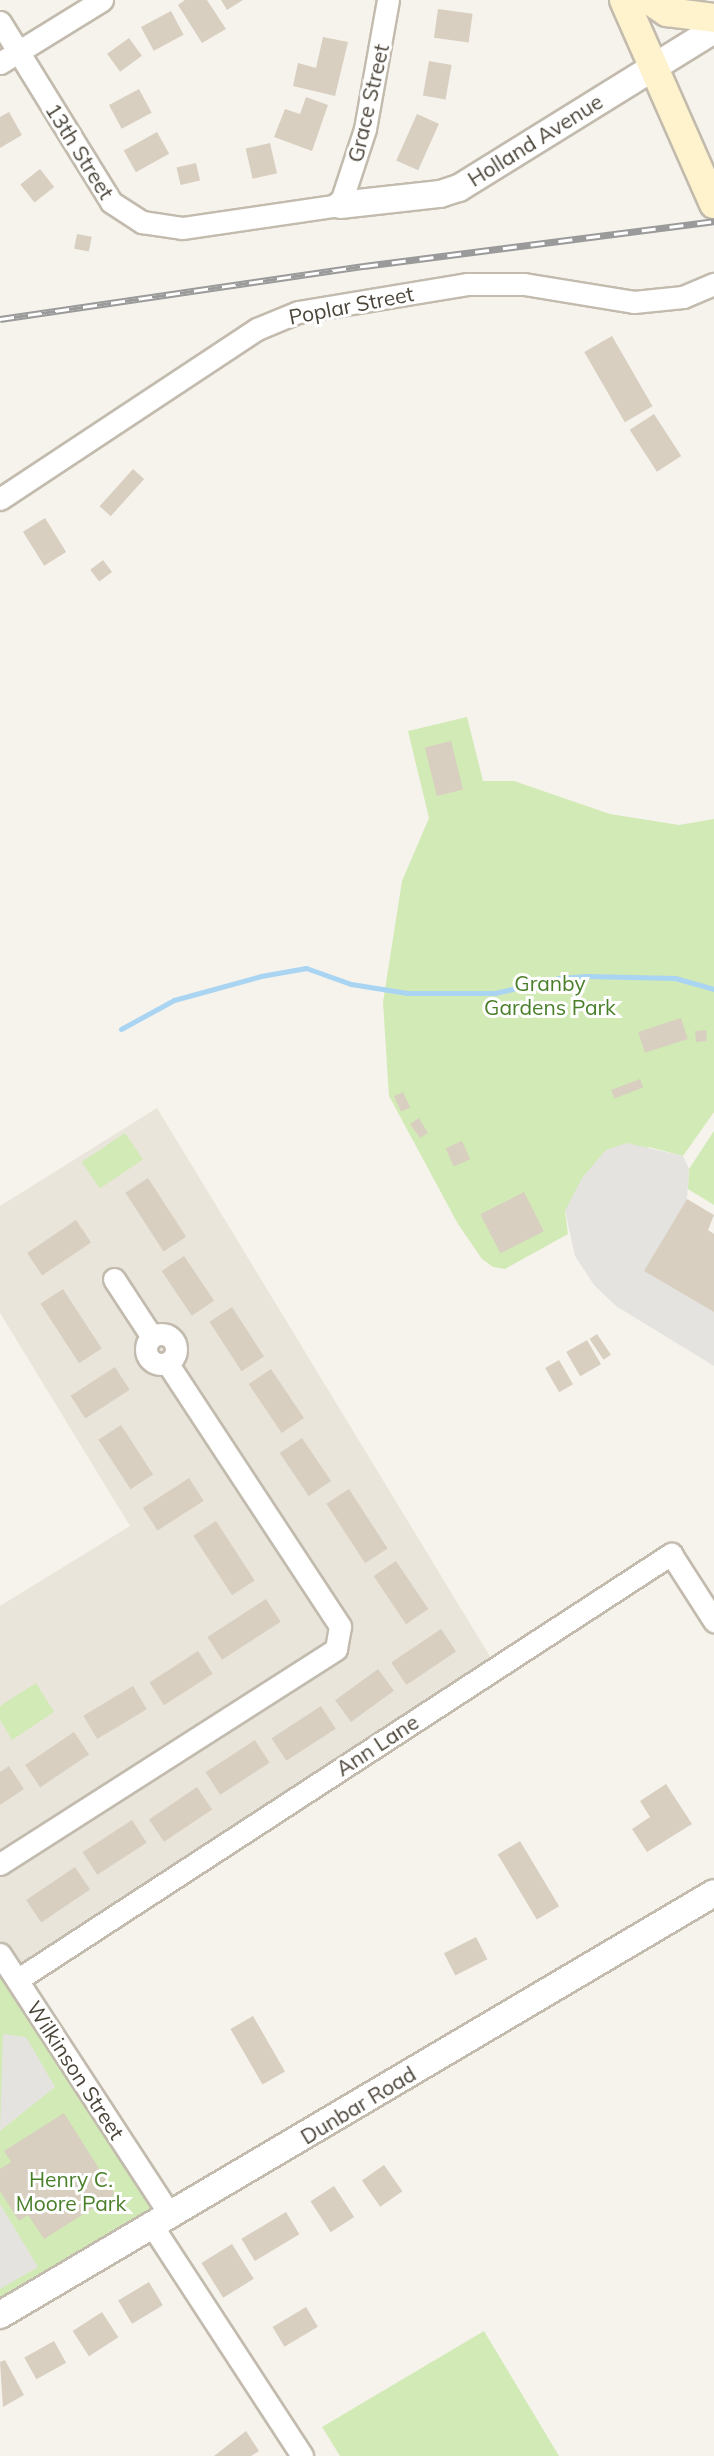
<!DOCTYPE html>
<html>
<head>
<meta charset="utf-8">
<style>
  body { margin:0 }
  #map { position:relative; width:714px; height:2456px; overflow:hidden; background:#f6f3ec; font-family:Mulish,sans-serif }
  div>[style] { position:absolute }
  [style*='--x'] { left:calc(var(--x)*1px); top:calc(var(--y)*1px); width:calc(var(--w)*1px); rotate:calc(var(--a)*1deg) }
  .residential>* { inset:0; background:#eae5da }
  .green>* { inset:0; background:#d2eab5; transform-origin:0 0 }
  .parking>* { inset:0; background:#e5e3e0 }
  .stream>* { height:5px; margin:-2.5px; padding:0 2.5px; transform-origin:2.5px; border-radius:2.5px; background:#a9d4f2 }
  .building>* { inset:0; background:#d8cfc1; transform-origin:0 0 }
  .roads { filter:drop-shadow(2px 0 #c2bbae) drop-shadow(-2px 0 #c2bbae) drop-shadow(0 2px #c2bbae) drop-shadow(0 -2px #c2bbae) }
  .minor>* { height:21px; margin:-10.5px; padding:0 10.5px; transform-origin:10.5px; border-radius:10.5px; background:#fff }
  .minor>.ring { margin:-10.5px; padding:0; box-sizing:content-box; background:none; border:21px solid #fff; border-radius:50% }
  .tertiary>* { height:26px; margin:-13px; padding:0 13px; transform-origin:13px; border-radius:13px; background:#fff }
  .secondary>* { height:28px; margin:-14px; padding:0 14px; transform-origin:14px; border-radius:14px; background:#fff3cd }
  .rail>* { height:7px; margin-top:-3.5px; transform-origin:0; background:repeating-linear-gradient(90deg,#fff 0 14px,#9a9a9a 0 28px); box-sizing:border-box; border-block:2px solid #9a9a9a }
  span { translate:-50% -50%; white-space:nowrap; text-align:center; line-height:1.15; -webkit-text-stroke:6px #fff; paint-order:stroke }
  .street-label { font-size:21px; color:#4b4439 }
  .park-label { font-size:21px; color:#4a7f2a }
</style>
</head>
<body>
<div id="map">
  <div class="residential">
    <div style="clip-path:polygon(157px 1108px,497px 1668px,17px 1980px,0 1954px,0 1606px,130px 1526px,0 1313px,0 1206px)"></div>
  </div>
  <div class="green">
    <div style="clip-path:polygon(467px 717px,483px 781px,514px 781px,610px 814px,679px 825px,714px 819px,714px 1112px,683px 1156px,649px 1147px,565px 1211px,568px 1234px,505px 1269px,493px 1267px,482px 1259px,458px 1224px,389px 1096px,383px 1002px,402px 881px,429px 818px,408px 731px)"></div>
    <div style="clip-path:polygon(714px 1131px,714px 1205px,688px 1189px,689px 1169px)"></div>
    <div style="left:125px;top:1133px;width:32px;height:52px;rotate:56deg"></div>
    <div style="clip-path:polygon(36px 1683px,54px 1712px,12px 1740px,0 1720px,0 1706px)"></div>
    <div style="clip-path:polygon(0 1954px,171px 2216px,0 2315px)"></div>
    <div style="clip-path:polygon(484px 2331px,559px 2456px,340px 2456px,322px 2427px)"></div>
  </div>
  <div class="parking">
    <div style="clip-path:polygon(627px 1143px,683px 1156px,689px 1169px,687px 1199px,645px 1271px,714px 1312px,714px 1366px,616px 1306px,594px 1285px,575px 1256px,565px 1211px,582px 1178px,606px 1150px)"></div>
    <div style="clip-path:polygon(3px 2034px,26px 2037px,55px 2087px,0 2131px)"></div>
    <div style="clip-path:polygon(0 2204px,38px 2267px,0 2289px)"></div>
  </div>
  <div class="stream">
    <div style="--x:121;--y:1029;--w:60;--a:-28.7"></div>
    <div style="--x:174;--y:1000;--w:90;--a:-15.4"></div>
    <div style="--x:261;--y:976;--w:46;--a:-10.1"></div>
    <div style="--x:306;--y:968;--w:48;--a:19.6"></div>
    <div style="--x:351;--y:984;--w:57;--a:9.1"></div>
    <div style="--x:407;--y:993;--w:88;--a:0"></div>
    <div style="--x:495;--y:993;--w:66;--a:-13.2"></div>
    <div style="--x:559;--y:978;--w:28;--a:-4"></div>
    <div style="--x:587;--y:976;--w:88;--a:1.3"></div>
    <div style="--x:675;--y:978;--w:41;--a:15.8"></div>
  </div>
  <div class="building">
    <div style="clip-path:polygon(185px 0,207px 0,226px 29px,202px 43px,178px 5px)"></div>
    <div style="clip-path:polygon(221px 0,243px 0,227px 10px)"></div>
    <div style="left:438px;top:9px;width:35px;height:29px;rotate:8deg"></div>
    <div style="left:171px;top:11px;width:27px;height:34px;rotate:62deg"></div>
    <div style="clip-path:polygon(323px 37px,348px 42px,335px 96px,293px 86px,298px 63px,316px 68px)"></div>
    <div style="left:129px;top:38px;width:22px;height:27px;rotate:54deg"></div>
    <div style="left:429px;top:61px;width:23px;height:35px;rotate:10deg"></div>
    <div style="left:139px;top:89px;width:27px;height:34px;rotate:62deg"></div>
    <div style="clip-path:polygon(306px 97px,328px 105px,312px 151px,274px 137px,285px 109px,300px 114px)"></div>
    <div style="clip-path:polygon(9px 112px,22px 135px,0 148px,0 117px)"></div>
    <div style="left:417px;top:114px;width:24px;height:51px;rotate:24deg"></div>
    <div style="left:157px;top:132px;width:25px;height:38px;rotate:61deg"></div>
    <div style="left:270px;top:143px;width:31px;height:25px;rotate:77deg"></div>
    <div style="left:196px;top:163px;width:18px;height:20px;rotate:77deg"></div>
    <div style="left:40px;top:169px;width:23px;height:25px;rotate:52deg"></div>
    <div style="left:77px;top:234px;width:15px;height:15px;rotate:11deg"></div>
    <div style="left:612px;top:336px;width:81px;height:32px;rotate:60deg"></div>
    <div style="left:654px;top:414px;width:50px;height:29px;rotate:57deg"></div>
    <div style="left:133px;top:469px;width:15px;height:50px;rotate:42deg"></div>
    <div style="left:45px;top:518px;width:40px;height:26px;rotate:58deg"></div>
    <div style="left:103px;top:560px;width:15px;height:16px;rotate:53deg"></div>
    <div style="left:451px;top:741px;width:50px;height:27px;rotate:76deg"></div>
    <div style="left:681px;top:1018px;width:22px;height:45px;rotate:72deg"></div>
    <div style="left:706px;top:1030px;width:11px;height:11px;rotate:85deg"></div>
    <div style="left:640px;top:1079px;width:9px;height:31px;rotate:69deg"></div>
    <div style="left:403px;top:1092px;width:17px;height:10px;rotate:65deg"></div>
    <div style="clip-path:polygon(419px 1118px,428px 1133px,420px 1138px,410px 1124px)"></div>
    <div style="left:462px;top:1141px;width:20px;height:18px;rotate:66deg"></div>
    <div style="left:148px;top:1178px;width:70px;height:27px;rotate:57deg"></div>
    <div style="left:524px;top:1192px;width:44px;height:49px;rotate:63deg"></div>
    <div style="clip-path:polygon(687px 1199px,714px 1215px,708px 1230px,714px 1234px,714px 1312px,644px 1271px)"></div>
    <div style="left:76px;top:1220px;width:27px;height:59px;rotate:56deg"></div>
    <div style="left:184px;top:1256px;width:54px;height:27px;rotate:56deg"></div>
    <div style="left:63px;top:1289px;width:71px;height:27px;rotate:57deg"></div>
    <div style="left:232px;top:1307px;width:59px;height:27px;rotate:57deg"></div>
    <div style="left:597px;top:1334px;width:25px;height:9px;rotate:56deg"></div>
    <div style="left:587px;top:1340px;width:28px;height:24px;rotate:60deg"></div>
    <div style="left:559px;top:1360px;width:28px;height:16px;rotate:60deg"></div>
    <div style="left:115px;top:1367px;width:27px;height:53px;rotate:57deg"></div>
    <div style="left:271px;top:1369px;width:59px;height:27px;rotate:56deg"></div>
    <div style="left:121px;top:1425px;width:59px;height:27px;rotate:57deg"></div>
    <div style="left:302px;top:1438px;width:52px;height:27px;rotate:56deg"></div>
    <div style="left:189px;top:1478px;width:27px;height:55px;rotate:57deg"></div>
    <div style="left:349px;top:1489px;width:71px;height:27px;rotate:57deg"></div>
    <div style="left:216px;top:1521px;width:71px;height:27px;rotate:57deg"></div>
    <div style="left:396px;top:1561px;width:58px;height:27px;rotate:56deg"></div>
    <div style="left:266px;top:1599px;width:27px;height:70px;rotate:57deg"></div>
    <div style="left:441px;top:1629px;width:27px;height:60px;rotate:56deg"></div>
    <div style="left:198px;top:1651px;width:27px;height:58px;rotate:57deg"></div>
    <div style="left:378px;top:1669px;width:27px;height:53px;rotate:54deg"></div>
    <div style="left:133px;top:1686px;width:27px;height:58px;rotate:59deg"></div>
    <div style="left:321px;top:1706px;width:27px;height:59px;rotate:57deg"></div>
    <div style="left:74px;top:1732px;width:27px;height:59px;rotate:56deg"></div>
    <div style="left:255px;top:1740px;width:27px;height:59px;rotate:57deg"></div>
    <div style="clip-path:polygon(9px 1766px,24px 1789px,0 1805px,0 1772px)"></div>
    <div style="clip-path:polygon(666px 1784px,692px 1824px,647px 1852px,632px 1829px,650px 1817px,640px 1801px)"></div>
    <div style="left:197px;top:1787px;width:27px;height:58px;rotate:56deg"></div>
    <div style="left:132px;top:1820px;width:27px;height:59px;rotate:57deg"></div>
    <div style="left:520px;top:1841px;width:76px;height:26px;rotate:59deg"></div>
    <div style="left:75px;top:1867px;width:27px;height:59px;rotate:56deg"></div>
    <div style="left:476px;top:1937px;width:25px;height:36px;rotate:63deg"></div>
    <div style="left:253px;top:2016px;width:64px;height:26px;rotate:60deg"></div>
    <div style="clip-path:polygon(64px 2113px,115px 2194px,44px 2239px,28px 2215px,19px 2221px,0 2191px,0 2169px,11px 2162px,4px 2151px)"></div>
    <div style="left:384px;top:2165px;width:32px;height:27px;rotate:55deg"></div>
    <div style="left:334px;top:2186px;width:37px;height:28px;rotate:57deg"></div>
    <div style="left:286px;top:2212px;width:26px;height:52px;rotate:59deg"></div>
    <div style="left:232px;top:2244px;width:41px;height:36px;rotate:58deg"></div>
    <div style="left:149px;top:2282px;width:27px;height:36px;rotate:59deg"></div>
    <div style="left:306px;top:2307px;width:23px;height:39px;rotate:59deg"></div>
    <div style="left:102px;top:2312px;width:30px;height:35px;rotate:57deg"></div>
    <div style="left:54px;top:2341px;width:25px;height:34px;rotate:61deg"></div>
    <div style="clip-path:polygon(5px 2360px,24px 2395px,3px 2407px,0 2362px)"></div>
    <div style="clip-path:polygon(246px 2431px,259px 2451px,251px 2456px,214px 2456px)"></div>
  </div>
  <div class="roads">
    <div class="minor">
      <div style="--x:0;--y:22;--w:211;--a:58.3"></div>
      <div style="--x:111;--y:202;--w:37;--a:33"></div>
      <div style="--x:142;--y:222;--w:40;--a:8.5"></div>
      <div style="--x:182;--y:228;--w:160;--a:-8.3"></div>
      <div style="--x:340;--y:205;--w:80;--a:-71.8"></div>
      <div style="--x:365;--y:129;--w:131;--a:-79.9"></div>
      <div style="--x:0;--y:63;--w:120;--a:-31.7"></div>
      <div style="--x:0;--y:499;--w:308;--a:-33.5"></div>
      <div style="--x:257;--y:329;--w:44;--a:-22.5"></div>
      <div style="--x:298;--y:312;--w:171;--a:-9.4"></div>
      <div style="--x:467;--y:284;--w:57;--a:0"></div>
      <div style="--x:524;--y:284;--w:111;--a:9.3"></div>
      <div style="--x:634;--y:302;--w:49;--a:-5.8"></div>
      <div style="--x:683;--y:297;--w:34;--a:-23"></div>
      <div style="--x:114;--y:1279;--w:69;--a:56.8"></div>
      <div class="ring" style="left:146px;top:1334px;width:9px;height:9px"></div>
      <div style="--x:0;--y:1864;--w:399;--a:-32.6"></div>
      <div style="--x:336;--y:1649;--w:23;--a:-80"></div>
      <div style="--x:340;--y:1626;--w:315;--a:-123.3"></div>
      <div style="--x:0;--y:1954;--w:313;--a:56.9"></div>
      <div style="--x:17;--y:1980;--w:781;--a:-33.08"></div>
      <div style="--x:671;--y:1554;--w:80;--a:57.3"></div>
      <div style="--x:153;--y:2227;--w:273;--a:56.9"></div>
    </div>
    <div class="tertiary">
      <div style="--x:340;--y:205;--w:101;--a:-6.3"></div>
      <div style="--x:440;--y:194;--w:20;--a:-18"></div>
      <div style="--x:459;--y:188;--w:300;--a:-31.8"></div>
      <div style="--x:0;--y:2315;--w:829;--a:-30.58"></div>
    </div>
    <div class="secondary">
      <div style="--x:624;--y:0;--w:223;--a:66.2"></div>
      <div style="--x:649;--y:0;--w:22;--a:34"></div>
      <div style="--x:667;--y:12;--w:47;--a:7.3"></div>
    </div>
  </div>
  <div class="rail">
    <div style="--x:0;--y:319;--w:368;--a:-8.3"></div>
    <div style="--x:364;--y:266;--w:353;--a:-7.3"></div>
  </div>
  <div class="street-label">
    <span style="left:368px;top:103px;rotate:-77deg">Grace Street</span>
    <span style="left:535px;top:140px;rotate:-32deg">Holland Avenue</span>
    <span style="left:80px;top:151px;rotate:58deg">13th Street</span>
    <span style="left:351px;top:305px;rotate:-11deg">Poplar Street</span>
    <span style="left:377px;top:1745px;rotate:-33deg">Ann Lane</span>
    <span style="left:76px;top:2070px;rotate:57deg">Wilkinson Street</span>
    <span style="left:358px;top:2105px;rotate:-31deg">Dunbar Road</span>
  </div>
  <div class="park-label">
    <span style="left:550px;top:995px">Granby<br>Gardens Park</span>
    <span style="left:71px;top:2191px">Henry C.<br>Moore Park</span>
  </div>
</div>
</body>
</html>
